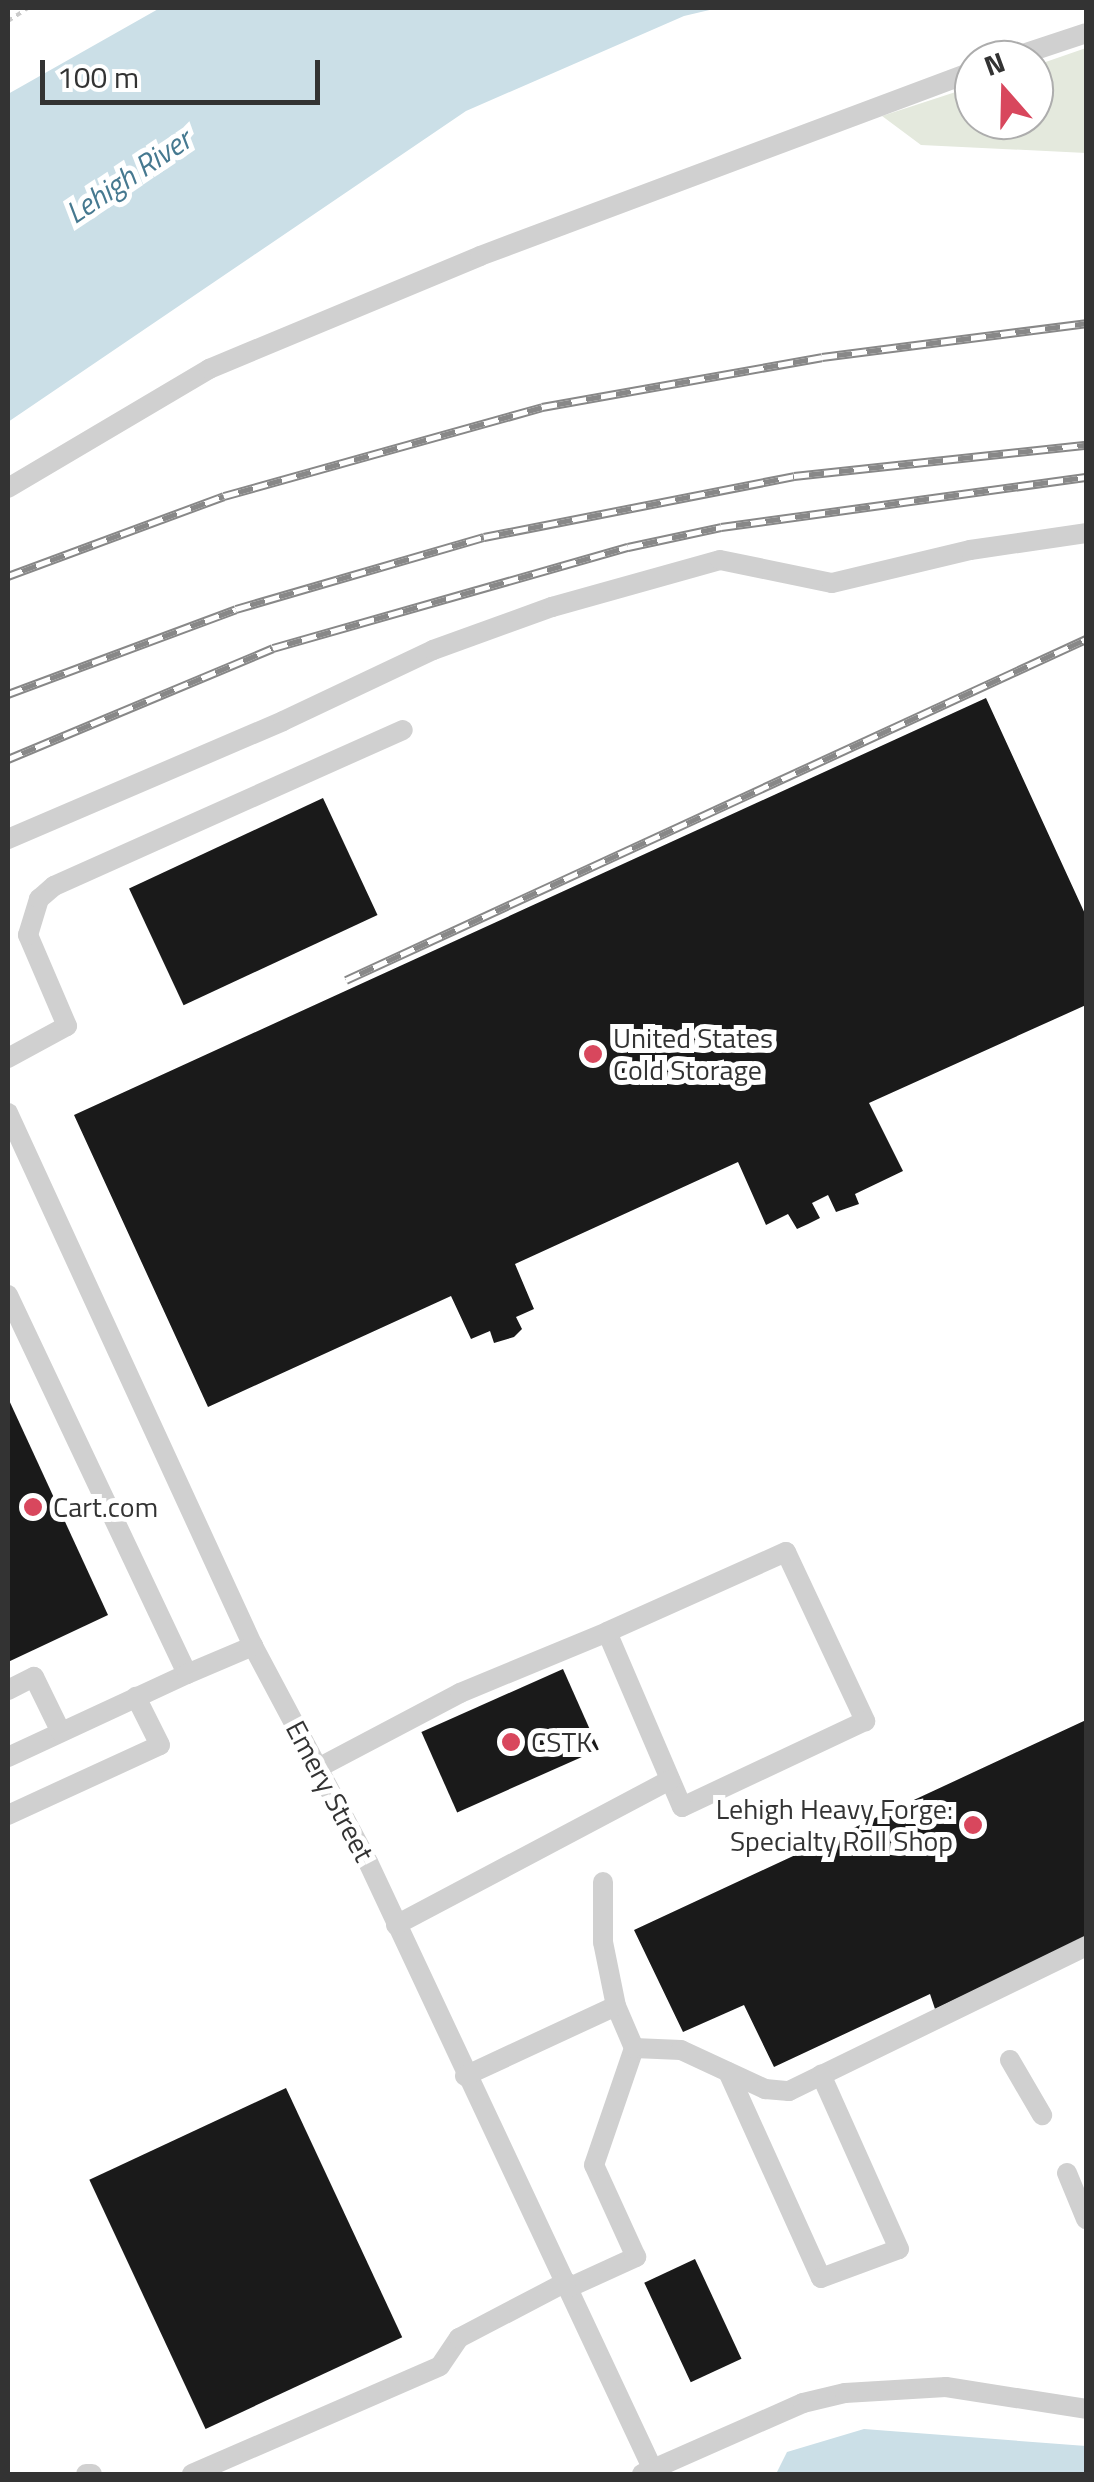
<!DOCTYPE html>
<html>
<head>
<meta charset="utf-8">
<style>
  body { margin:0 }
  #map { position:relative; width:1094px; height:2482px; overflow:hidden; background:#fff; font-family:"Titillium Web",sans-serif }
  div>[style] { position:absolute }
  [style*='--x'] { left:calc(var(--x)*1px); top:calc(var(--y)*1px); width:calc(var(--w)*1px); rotate:calc(var(--a)*1deg) }
  .green>* { inset:0; background:#e4e9dd }
  .water>* { inset:0; background:#cbdfe7 }
  .building>* { inset:0; background:#1a1a1a; transform-origin:0 0 }
  .path>* { height:4px; margin-top:-2px; transform-origin:0; background:repeating-linear-gradient(90deg,#cacaca 0 5px,transparent 0 10px) }
  .minor>* { height:20px; margin:-10px; padding:0 10px; transform-origin:10px; border-radius:10px; background:#d0d0d0 }
  .rail>* { height:9px; margin-top:-4.5px; transform-origin:0; background:repeating-linear-gradient(90deg,#fff 0 15px,#888 0 30px); box-sizing:border-box; border-block:2px solid #888 }
  .dots>* { width:28px; height:28px; translate:-50% -50%; box-sizing:border-box; border:5px solid #fff; border-radius:50% }
  span { translate:-50% -50%; white-space:nowrap; text-align:center; line-height:1.15; -webkit-text-stroke:10px #fff; paint-order:stroke }
  .poi-label { font-size:28px; color:#333 }
  .left { translate:0 -50%; text-align:left }
  .right { translate:-100% -50%; text-align:right }
  .street-label { font-size:28px; color:#333 }
  .water-label { font-size:30px; color:#467990; font-style:italic }
  .frame { position:absolute; inset:0; border:10px solid #333; pointer-events:none }
  .north { position:absolute; left:954px; top:40px; width:100px; height:100px; box-sizing:border-box; background:#fff; border:2px solid #adadad; border-radius:50%; rotate:340deg; font-size:28px; font-weight:700; line-height:40px; text-align:center; color:#333 }
  .north::after { content:''; display:block; margin:auto; width:35px; height:45px; background:#d8475d; clip-path:polygon(50% 0,100% 100%,50% 72%,0 100%) }
  .scale { position:absolute; left:40px; top:60px; width:280px; height:45px; box-sizing:border-box; border:5px solid #333; border-top:0; padding-left:12px; font-size:30px; line-height:35px; white-space:nowrap; color:#333; -webkit-text-stroke:8px #fff; paint-order:stroke }
</style>
</head>
<body>
<div id="map">
  <div class="green">
    <div style="clip-path:polygon(1086px 48px,1086px 153px,921px 145px,882px 116px,974px 86px,974px 120px,1034px 120px,1034px 66px)"></div>
  </div>
  <div class="water">
    <div style="clip-path:polygon(160px 8px,718px 8px,684px 16px,466px 111px,8px 422px,8px 94px)"></div>
    <div style="clip-path:polygon(864px 2429px,1086px 2446px,1086px 2474px,776px 2474px,787px 2452px)"></div>
  </div>
  <div class="building">
    <div style="clip-path:polygon(986px 698px,1086px 916px,1086px 1005px,869px 1103px,903px 1171px,855px 1194px,859px 1204px,836px 1212px,828px 1195px,812px 1203px,820px 1218px,808px 1224px,797px 1229px,788px 1214px,766px 1225px,738px 1162px,515px 1264px,534px 1309px,516px 1317px,522px 1329px,514px 1337px,494px 1343px,490px 1331px,471px 1339px,451px 1296px,208px 1407px,74px 1115px)"></div>
    <div style="left:323px;top:798px;width:129px;height:214px;rotate:65deg"></div>
    <div style="clip-path:polygon(8px 1398px,108px 1615px,8px 1662px)"></div>
    <div style="left:563px;top:1669px;width:88px;height:155px;rotate:66deg"></div>
    <div style="clip-path:polygon(1086px 1720px,1086px 1938px,935px 2009px,930px 1994px,774px 2067px,744px 2005px,683px 2032px,634px 1930px)"></div>
    <div style="left:286px;top:2088px;width:275px;height:217px;rotate:65deg"></div>
    <div style="left:695px;top:2259px;width:110px;height:56px;rotate:65deg"></div>
  </div>
  <div class="path">
    <div style="--x:8;--y:21;--w:24;--a:-33"></div>
  </div>
  <div class="minor">
    <div style="--x:1005;--y:60;--w:85;--a:-18.4"></div>
    <div style="--x:8;--y:488;--w:234;--a:-30.6"></div>
    <div style="--x:209;--y:369;--w:294;--a:-22.6"></div>
    <div style="--x:480;--y:256;--w:528;--a:-20.53"></div>
    <div style="--x:8;--y:839;--w:299;--a:-23.2"></div>
    <div style="--x:283;--y:721;--w:166;--a:-25.3"></div>
    <div style="--x:433;--y:650;--w:127;--a:-19.9"></div>
    <div style="--x:552;--y:607;--w:174;--a:-15.6"></div>
    <div style="--x:720;--y:560;--w:114;--a:11.6"></div>
    <div style="--x:832;--y:583;--w:142;--a:-13.4"></div>
    <div style="--x:970;--y:550;--w:117;--a:-8.3"></div>
    <div style="--x:8;--y:1058;--w:67;--a:-28.5"></div>
    <div style="--x:67;--y:1026;--w:99;--a:-113.2"></div>
    <div style="--x:28;--y:935;--w:38;--a:-73"></div>
    <div style="--x:39;--y:899;--w:20;--a:-41"></div>
    <div style="--x:54;--y:886;--w:382;--a:-24.1"></div>
    <div style="--x:8;--y:1113;--w:587;--a:65.31"></div>
    <div style="--x:253;--y:1646;--w:245;--a:62"></div>
    <div style="--x:368;--y:1862;--w:676;--a:64.88"></div>
    <div style="--x:8;--y:1295;--w:419;--a:64.7"></div>
    <div style="--x:187;--y:1674;--w:197;--a:155.1"></div>
    <div style="--x:786;--y:1552;--w:187;--a:64.9"></div>
    <div style="--x:865;--y:1721;--w:202;--a:154.8"></div>
    <div style="--x:682;--y:1807;--w:190;--a:-113.2"></div>
    <div style="--x:607;--y:1632;--w:196;--a:-24.1"></div>
    <div style="--x:187;--y:1674;--w:72;--a:-23"></div>
    <div style="--x:8;--y:1690;--w:29;--a:-27"></div>
    <div style="--x:34;--y:1677;--w:61;--a:63.9"></div>
    <div style="--x:318;--y:1768;--w:161;--a:-27.8"></div>
    <div style="--x:460;--y:1693;--w:159;--a:-22.5"></div>
    <div style="--x:8;--y:1815;--w:167;--a:-24.7"></div>
    <div style="--x:160;--y:1745;--w:54;--a:-116.6"></div>
    <div style="--x:396;--y:1925;--w:310;--a:-27.9"></div>
    <div style="--x:634;--y:2048;--w:47;--a:2.4"></div>
    <div style="--x:681;--y:2050;--w:93;--a:24.9"></div>
    <div style="--x:765;--y:2089;--w:24;--a:5"></div>
    <div style="--x:789;--y:2091;--w:331;--a:-26"></div>
    <div style="--x:1010;--y:2060;--w:64;--a:59.8"></div>
    <div style="--x:728;--y:2072;--w:226;--a:65.7"></div>
    <div style="--x:821;--y:2278;--w:83;--a:-20.4"></div>
    <div style="--x:899;--y:2249;--w:191;--a:-114.1"></div>
    <div style="--x:465;--y:2076;--w:166;--a:-24.9"></div>
    <div style="--x:1067;--y:2173;--w:50;--a:67.6"></div>
    <div style="--x:568;--y:2288;--w:75;--a:-24.5"></div>
    <div style="--x:636;--y:2257;--w:101;--a:-114.5"></div>
    <div style="--x:594;--y:2165;--w:124;--a:-71.1"></div>
    <div style="--x:634;--y:2048;--w:46;--a:-113.2"></div>
    <div style="--x:616;--y:2006;--w:65;--a:-101.5"></div>
    <div style="--x:603;--y:1942;--w:60;--a:-90"></div>
    <div style="--x:86;--y:2474;--w:6;--a:0"></div>
    <div style="--x:192;--y:2474;--w:270;--a:-23.5"></div>
    <div style="--x:440;--y:2366;--w:34;--a:-56"></div>
    <div style="--x:459;--y:2338;--w:121;--a:-27.6"></div>
    <div style="--x:642;--y:2474;--w:176;--a:-23.8"></div>
    <div style="--x:803;--y:2403;--w:43;--a:-13.4"></div>
    <div style="--x:845;--y:2393;--w:101;--a:-3.4"></div>
    <div style="--x:946;--y:2387;--w:142;--a:8.9"></div>
  </div>
  <div class="rail">
    <div style="--x:8;--y:576;--w:230;--a:-20.3"></div>
    <div style="--x:224;--y:496;--w:330;--a:-15.6"></div>
    <div style="--x:542;--y:407;--w:284;--a:-10.1"></div>
    <div style="--x:822;--y:357;--w:266;--a:-7.3"></div>
    <div style="--x:8;--y:694;--w:243;--a:-20.4"></div>
    <div style="--x:236;--y:609;--w:258;--a:-16.2"></div>
    <div style="--x:484;--y:537;--w:316;--a:-11.1"></div>
    <div style="--x:794;--y:476;--w:294;--a:-6.1"></div>
    <div style="--x:8;--y:759;--w:287;--a:-22.7"></div>
    <div style="--x:273;--y:648;--w:369;--a:-15.9"></div>
    <div style="--x:628;--y:547;--w:95;--a:-12.1"></div>
    <div style="--x:721;--y:527;--w:368;--a:-7.8"></div>
    <div style="--x:346;--y:980;--w:815;--a:-24.74"></div>
  </div>
  <div class="dots">
    <div style="left:593px;top:1054px;background:#d8475d"></div>
    <div style="left:33px;top:1507px;background:#d8475d"></div>
    <div style="left:511px;top:1742px;background:#d8475d"></div>
    <div style="left:973px;top:1825px;background:#d8475d"></div>
  </div>
  <div class="poi-label">
    <span class="left" style="left:613px;top:1054px">United States<br>Cold Storage</span>
    <span class="left" style="left:53px;top:1507px">Cart.com</span>
    <span class="left" style="left:531px;top:1742px">CSTK</span>
    <span class="right" style="left:953px;top:1825px">Lehigh Heavy Forge:<br>Specialty Roll Shop</span>
  </div>
  <div class="street-label">
    <span style="left:330px;top:1791px;rotate:62deg">Emery Street</span>
  </div>
  <div class="water-label">
    <span style="left:128px;top:176px;rotate:-34deg">Lehigh River</span>
  </div>
  <div class="frame"></div>
  <div class="north">N</div>
  <div class="scale">100 m</div>
</div>
</body>
</html>
